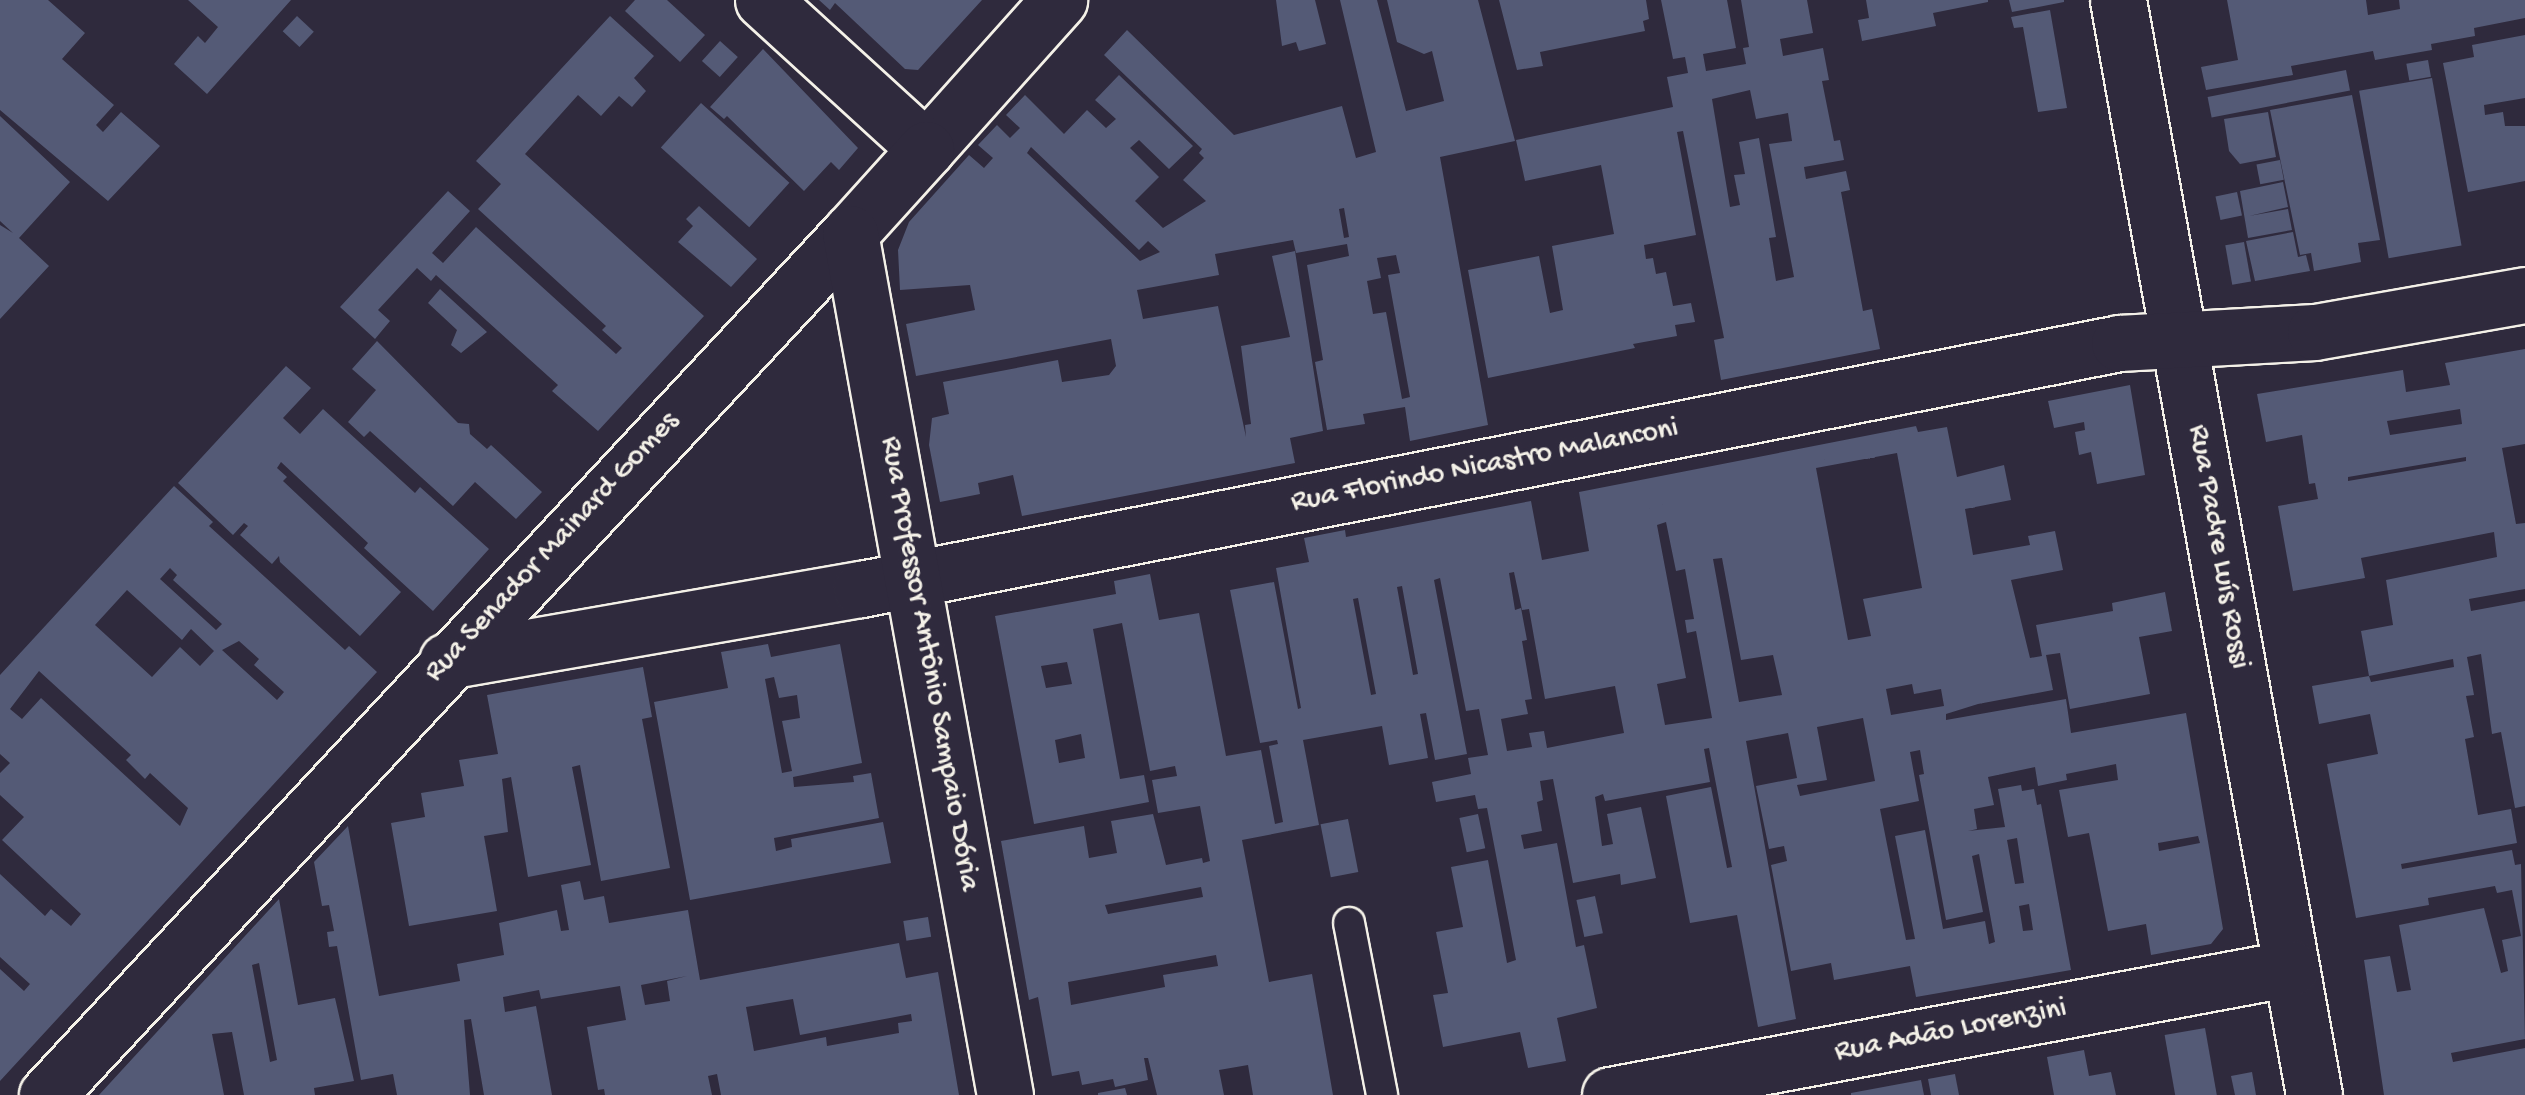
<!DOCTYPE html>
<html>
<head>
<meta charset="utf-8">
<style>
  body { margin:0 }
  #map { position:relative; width:2525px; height:1095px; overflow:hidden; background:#2f2a3d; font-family:"Gochi Hand",sans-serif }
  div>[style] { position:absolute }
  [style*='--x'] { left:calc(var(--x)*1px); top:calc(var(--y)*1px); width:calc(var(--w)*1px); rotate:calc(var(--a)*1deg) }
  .building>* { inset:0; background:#545a76; transform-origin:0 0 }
  .roads { filter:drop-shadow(2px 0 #f4f1e8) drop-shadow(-2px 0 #f4f1e8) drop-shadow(0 2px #f4f1e8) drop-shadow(0 -2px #f4f1e8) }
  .lane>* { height:30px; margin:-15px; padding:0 15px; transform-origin:15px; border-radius:15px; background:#2f2a3d }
  .street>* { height:55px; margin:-27.5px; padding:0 27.5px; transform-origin:27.5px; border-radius:27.5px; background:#2f2a3d }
  .secondary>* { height:55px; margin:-27.5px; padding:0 27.5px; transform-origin:27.5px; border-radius:27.5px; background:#2f2a3d }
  span { translate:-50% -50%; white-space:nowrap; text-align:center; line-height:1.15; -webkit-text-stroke:8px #2f2a3d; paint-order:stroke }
  .street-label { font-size:30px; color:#f4f1e8 }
</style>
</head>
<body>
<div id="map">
  <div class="building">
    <div style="clip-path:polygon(0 0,48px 0,85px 33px,62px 59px,114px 105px,96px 125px,103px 132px,121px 112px,160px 146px,108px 201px,0 110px)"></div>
    <div style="clip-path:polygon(188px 0,291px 0,207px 94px,174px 64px,198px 36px,205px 43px,218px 27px)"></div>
    <div style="clip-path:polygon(635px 0,667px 0,705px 35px,680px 62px,625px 11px)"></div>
    <div style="clip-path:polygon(819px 0,982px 0,918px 70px,905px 69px,835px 3px,830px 10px)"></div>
    <div style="clip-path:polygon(1276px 0,1315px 0,1326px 44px,1299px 51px,1296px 42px,1282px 46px)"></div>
    <div style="clip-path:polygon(evenodd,1340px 0,1377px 0,1406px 111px,1444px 101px,1432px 51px,1424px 54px,1397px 42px,1387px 0,1478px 0,1515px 141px,1440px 157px,1488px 425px,1410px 441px,1405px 407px,1363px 414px,1365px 424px,1327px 430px,1315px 362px,1323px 360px,1307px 265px,1349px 256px,1347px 244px,1296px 253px,1293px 240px,1215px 254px,1219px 275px,1137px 290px,1143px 319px,1218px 306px,1246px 437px,1245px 425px,1251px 424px,1241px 346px,1290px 337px,1272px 256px,1295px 251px,1323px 431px,1290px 438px,1295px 463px,1022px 516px,1013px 475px,978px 483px,980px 494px,940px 502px,929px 445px,932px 418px,949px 414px,943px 382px,1058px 360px,1062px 382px,1109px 375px,1116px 366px,1111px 339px,916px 376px,906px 324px,975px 310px,970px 285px,900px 290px,898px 250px,909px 222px,969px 155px,984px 168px,993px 158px,978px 145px,997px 125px,1010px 138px,1020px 128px,1006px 115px,1025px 95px,1064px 134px,1087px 110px,1106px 128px,1116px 119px,1095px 100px,1119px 75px,1193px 146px,1169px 169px,1139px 140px,1130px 148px,1159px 177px,1135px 201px,1163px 228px,1206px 201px,1183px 180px,1204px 158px,1199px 153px,1202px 149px,1104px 55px,1127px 30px,1234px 135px,1342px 106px,1356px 158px,1376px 152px,1340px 0,1031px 147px,1139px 250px,1148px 241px,1160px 252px,1140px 261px,1027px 153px,1031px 147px,1340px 0,1344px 208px,1349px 237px,1344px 238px,1339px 209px,1344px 208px,1340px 0,1396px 255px,1400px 273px,1388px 275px,1410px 397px,1402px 399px,1386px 312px,1373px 314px,1367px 281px,1381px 278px,1377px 258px,1396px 255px)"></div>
    <div style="clip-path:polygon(1499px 0,1646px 0,1649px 19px,1643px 21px,1645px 31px,1540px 52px,1543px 66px,1517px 70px)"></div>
    <div style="clip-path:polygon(evenodd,1661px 0,1727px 0,1736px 48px,1703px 54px,1706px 71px,1746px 64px,1743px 48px,1749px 47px,1741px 0,1807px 0,1813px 33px,1780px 39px,1783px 56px,1823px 48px,1829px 80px,1822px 81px,1834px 141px,1840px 140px,1844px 160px,1804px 167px,1806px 179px,1846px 171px,1850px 190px,1841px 192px,1863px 311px,1872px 309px,1880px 349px,1721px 380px,1714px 340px,1724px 338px,1683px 131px,1677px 132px,1696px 235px,1644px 245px,1646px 259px,1653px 258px,1656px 274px,1666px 272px,1673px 306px,1691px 303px,1695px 322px,1675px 325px,1677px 336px,1633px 344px,1635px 348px,1488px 378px,1468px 270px,1539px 256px,1550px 313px,1563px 310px,1552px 246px,1614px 234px,1601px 165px,1525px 181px,1516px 140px,1673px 107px,1667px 77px,1688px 73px,1685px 57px,1673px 59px,1661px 0,1750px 90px,1756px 119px,1788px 113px,1792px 141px,1769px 144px,1794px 277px,1776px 281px,1769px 238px,1776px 237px,1759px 138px,1739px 142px,1745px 174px,1734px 175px,1740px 205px,1730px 207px,1712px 99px,1750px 90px)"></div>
    <div style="clip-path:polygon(1866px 0,1988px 0,1988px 2px,1933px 13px,1936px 26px,1862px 41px,1858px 20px,1869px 18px)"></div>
    <div style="clip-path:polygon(2009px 0,2064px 0,2064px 2px,2012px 12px)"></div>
    <div style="clip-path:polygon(2227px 0,2366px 0,2368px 15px,2400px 9px,2399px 0,2525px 0,2525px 18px,2474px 28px,2475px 36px,2431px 44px,2432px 50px,2375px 60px,2373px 51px,2291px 66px,2293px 75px,2206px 90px,2201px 67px,2238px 60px)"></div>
    <div style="clip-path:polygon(2050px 10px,2067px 108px,2038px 112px,2023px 27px,2014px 28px,2011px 17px)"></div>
    <div style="left:297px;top:16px;width:23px;height:21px;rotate:43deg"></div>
    <div style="clip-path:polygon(610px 16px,654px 56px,634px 78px,646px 91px,632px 107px,619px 96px,601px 116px,578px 95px,525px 154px,704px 316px,598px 431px,552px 391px,558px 385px,436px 275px,431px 281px,417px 268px,378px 310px,390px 321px,375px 339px,340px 307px,448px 191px,470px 211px,432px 253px,443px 263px,476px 227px,616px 354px,622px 348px,602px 330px,606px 326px,478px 209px,501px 184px,476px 161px)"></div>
    <div style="clip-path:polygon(2525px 35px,2525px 98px,2484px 105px,2485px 115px,2503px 112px,2505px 126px,2525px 126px,2525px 181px,2468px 192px,2443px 63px,2474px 57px,2472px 45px)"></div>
    <div style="left:720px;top:41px;width:24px;height:27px;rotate:42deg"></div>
    <div style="clip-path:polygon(763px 49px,858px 148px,839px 170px,831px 162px,804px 191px,727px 116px,724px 119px,710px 107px)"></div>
    <div style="left:2428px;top:60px;width:17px;height:22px;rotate:80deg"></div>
    <div style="left:2346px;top:70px;width:21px;height:141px;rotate:79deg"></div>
    <div style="left:2432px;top:78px;width:170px;height:74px;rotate:80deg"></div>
    <div style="clip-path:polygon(2352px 95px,2380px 240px,2358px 243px,2361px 262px,2314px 271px,2311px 253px,2300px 255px,2270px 110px)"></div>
    <div style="left:701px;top:103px;width:119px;height:60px;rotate:42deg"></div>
    <div style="clip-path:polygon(2268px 112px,2276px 157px,2240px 164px,2229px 151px,2224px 119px)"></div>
    <div style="clip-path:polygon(0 116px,70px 182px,19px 238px,49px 266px,0 319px,0 225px,13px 233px,0 221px)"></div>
    <div style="left:2280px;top:160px;width:20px;height:24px;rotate:79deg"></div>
    <div style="clip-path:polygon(2283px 182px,2288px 207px,2249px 216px,2288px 209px,2292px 230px,2248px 238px,2240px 191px)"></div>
    <div style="left:2237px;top:192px;width:24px;height:22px;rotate:78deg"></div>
    <div style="clip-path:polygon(699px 206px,757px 259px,731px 287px,678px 242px,693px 226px,686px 219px)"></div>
    <div style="clip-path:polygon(2293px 232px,2298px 257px,2306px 255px,2310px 271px,2255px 281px,2246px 241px)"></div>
    <div style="left:2244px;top:242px;width:40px;height:19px;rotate:80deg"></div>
    <div style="clip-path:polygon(440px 289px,487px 332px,461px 353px,451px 345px,457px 330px,428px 303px)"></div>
    <div style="clip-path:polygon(377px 341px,458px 423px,469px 424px,470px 434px,487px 449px,491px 445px,542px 492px,516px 519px,475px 482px,453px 506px,370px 431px,364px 437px,348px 422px,376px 390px,352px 369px)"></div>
    <div style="clip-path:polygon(evenodd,2525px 349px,2525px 444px,2502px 448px,2516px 524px,2525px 523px,2525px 589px,2469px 599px,2471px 611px,2525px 601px,2525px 806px,2515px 808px,2501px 732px,2492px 734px,2481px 654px,2467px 657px,2474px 695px,2466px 696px,2474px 737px,2465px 739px,2478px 815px,2511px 809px,2517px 843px,2401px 864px,2402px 869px,2512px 850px,2515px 865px,2521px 864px,2525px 1039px,2451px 1053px,2453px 1062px,2525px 1048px,2525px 1095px,2384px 1095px,2364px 960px,2390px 956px,2397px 992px,2411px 990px,2399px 925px,2484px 908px,2501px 973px,2508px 971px,2502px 940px,2521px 936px,2512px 890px,2497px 893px,2495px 886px,2428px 898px,2429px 905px,2356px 918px,2327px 764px,2378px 754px,2370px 714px,2319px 724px,2312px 686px,2369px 676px,2371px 682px,2454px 667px,2453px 659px,2369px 676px,2361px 631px,2393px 625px,2386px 580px,2497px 557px,2494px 532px,2361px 558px,2365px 578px,2293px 591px,2278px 506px,2318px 499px,2315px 483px,2309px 484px,2302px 435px,2266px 442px,2257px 394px,2403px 370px,2406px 392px,2450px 385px,2445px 363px,2525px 349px,2460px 409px,2462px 424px,2390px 435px,2387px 421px,2460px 409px,2525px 349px,2466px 457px,2466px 461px,2348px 481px,2348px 477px,2466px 457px)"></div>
    <div style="clip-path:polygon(286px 366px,311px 388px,283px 418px,300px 434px,323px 409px,415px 493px,420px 487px,489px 549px,433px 611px,364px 548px,368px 543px,281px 462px,277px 468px,287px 477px,283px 481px,401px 592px,360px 636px,280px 562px,279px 556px,272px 564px,240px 535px,248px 526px,244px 523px,233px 535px,178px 483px)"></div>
    <div style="clip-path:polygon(2130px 385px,2145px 475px,2097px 484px,2091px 452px,2079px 455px,2075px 432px,2085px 430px,2084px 422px,2054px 428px,2048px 401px)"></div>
    <div style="clip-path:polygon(evenodd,1916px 426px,1918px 432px,1947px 427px,1957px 477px,2004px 465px,2011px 500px,1965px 509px,1973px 555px,2030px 545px,2028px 536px,2055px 531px,2063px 570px,2011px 580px,2030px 658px,2042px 656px,2036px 625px,2113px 611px,2112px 603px,2165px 592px,2172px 631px,2139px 637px,2150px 694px,2070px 709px,2060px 653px,2046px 655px,2053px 690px,1978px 704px,1946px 714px,1946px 720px,2066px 699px,2071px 733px,2186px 713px,2223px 929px,2211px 944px,2151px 955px,2146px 924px,2108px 931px,2089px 833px,2068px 837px,2059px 790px,2118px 780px,2116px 764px,2066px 774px,2067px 780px,2038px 786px,2035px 767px,1988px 777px,1994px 805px,1974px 809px,1977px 829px,1968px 831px,2005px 827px,1998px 789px,2021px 785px,2022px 791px,2034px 789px,2037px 805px,2041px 804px,2071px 970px,1916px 997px,1910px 966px,1834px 980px,1831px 963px,1791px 971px,1771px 865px,1787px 861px,1784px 846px,1769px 849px,1756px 786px,1797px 778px,1788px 733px,1746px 741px,1796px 1019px,1758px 1027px,1737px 915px,1690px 923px,1666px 796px,1711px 787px,1727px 868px,1732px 867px,1709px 748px,1704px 749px,1710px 782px,1605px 801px,1603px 794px,1595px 797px,1602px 846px,1613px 844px,1607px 814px,1641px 807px,1656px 878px,1621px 885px,1620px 874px,1573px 883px,1553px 779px,1540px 781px,1543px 800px,1537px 802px,1542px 831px,1521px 835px,1524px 849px,1557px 843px,1576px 947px,1584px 945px,1597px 1008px,1557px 1018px,1566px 1061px,1528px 1068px,1520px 1032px,1443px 1047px,1433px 995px,1448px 993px,1436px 932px,1463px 927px,1451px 867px,1488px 860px,1507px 963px,1516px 960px,1487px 808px,1478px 809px,1475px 795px,1436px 802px,1432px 782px,1471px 774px,1468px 758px,1488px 755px,1479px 709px,1466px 711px,1440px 578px,1434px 580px,1467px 754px,1435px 760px,1426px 713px,1420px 714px,1428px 758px,1389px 765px,1382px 726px,1303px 740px,1319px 825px,1242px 840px,1269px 982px,1312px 974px,1333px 1095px,1253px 1095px,1248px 1065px,1219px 1070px,1224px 1095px,1157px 1095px,1148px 1058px,1144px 1058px,1148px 1080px,1115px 1087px,1113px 1079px,1082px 1085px,1079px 1071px,1052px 1076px,1038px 997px,1029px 1000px,1001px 841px,1084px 826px,1089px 858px,1117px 853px,1111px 821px,1153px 814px,1166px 865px,1202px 858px,1203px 863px,1210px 861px,1200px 806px,1158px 813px,1152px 780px,1177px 776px,1175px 766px,1150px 771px,1122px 623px,1093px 629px,1120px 779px,1144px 775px,1149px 802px,1034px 824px,995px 616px,1116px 594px,1114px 581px,1150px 574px,1159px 620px,1199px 613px,1226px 756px,1261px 750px,1275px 824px,1283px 822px,1269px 746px,1278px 744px,1277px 740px,1260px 743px,1230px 590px,1274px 582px,1298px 709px,1301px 708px,1276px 568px,1309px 562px,1304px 538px,1345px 530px,1346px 537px,1531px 501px,1542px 560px,1589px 551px,1579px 492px,1916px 426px,1897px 453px,1922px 588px,1863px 599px,1871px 636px,1848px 640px,1816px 468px,1897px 453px,1916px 426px,1666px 522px,1676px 571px,1685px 569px,1694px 619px,1685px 620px,1687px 633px,1696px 631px,1712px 718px,1665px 725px,1657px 684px,1686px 678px,1657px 525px,1666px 522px,1916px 426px,1722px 558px,1741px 660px,1773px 655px,1782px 695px,1739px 702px,1713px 559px,1722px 558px,1916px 426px,1514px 572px,1522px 610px,1529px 609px,1545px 699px,1615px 686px,1624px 733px,1547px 748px,1544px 731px,1529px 733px,1532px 747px,1507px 751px,1501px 719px,1528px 714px,1525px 700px,1532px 699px,1522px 641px,1527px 640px,1521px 608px,1515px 610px,1509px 573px,1514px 572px,1916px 426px,1402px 586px,1418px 674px,1413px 675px,1397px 587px,1402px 586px,1916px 426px,1358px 598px,1376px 694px,1371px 695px,1353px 599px,1358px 598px,1916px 426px,1067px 662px,1072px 684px,1046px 688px,1041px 666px,1067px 662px,1916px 426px,1912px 684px,1914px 694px,1941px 689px,1944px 706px,1891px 715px,1886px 689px,1912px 684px,1916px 426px,1863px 718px,1875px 781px,1800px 796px,1797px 785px,1827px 780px,1817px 727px,1863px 718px,1916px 426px,1081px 734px,1085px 758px,1059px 763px,1055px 740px,1081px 734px,1916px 426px,1920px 750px,1924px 774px,1919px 775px,1946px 920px,1983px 912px,1972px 856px,1979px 854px,1995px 942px,1989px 944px,1985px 921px,1943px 929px,1925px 830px,1895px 836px,1915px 939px,1906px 940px,1880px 809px,1919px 801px,1910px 752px,1920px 750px,1916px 426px,2198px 836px,2200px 843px,2159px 851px,2158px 843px,2198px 836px,1916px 426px,2017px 838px,2024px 883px,2015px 884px,2007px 840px,2017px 838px,1916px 426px,1201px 887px,1203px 897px,1108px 914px,1105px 905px,1201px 887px,1916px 426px,2029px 904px,2033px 930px,2023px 931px,2019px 906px,2029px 904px,1916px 426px,1216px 955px,1218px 966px,1163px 975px,1165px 987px,1071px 1005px,1068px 982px,1216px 955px)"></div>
    <div style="clip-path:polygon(evenodd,174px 486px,213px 522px,209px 526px,345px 650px,349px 646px,377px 672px,0 1081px,0 969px,24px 991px,30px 984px,0 957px,0 874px,45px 916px,51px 909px,71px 926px,81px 914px,2px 840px,24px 817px,0 795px,0 773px,10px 763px,0 754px,0 675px,174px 486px,170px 568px,177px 575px,173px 580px,222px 624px,216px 630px,160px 579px,170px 568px,174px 486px,127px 590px,182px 640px,191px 629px,214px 651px,200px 666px,180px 647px,152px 677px,95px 625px,127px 590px,174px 486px,239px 641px,259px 659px,254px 665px,284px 692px,277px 700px,222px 650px,239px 641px,174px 486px,39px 671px,131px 755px,126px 760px,145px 779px,150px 773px,188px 808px,180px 826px,41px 698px,22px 719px,10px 709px,39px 671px)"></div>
    <div style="clip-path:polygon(evenodd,768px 644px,771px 657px,840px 644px,862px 763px,793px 777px,794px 787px,854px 782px,853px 776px,871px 773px,879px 818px,774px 838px,776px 851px,792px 847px,791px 839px,883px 822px,891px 863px,690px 900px,654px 702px,728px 688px,721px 652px,768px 644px,774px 677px,779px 698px,797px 695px,800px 718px,782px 721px,792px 771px,782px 773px,765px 679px,774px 677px)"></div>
    <div style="clip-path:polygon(643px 667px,652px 717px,642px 719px,670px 868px,601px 881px,580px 765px,572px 767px,591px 865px,528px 877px,511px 777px,502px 779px,508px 832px,484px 836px,497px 911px,409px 926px,391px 823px,425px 817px,421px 793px,464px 786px,459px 760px,498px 754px,487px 695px)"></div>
    <div style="left:1478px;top:814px;width:35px;height:19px;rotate:78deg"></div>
    <div style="left:1348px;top:819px;width:54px;height:28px;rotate:79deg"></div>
    <div style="clip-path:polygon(evenodd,348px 826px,379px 996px,460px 981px,457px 964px,504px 955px,499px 923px,557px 910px,561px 931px,569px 930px,561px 885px,580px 881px,584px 900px,604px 896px,609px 923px,688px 910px,700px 980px,899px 943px,906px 978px,938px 972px,959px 1095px,721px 1095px,717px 1074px,708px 1076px,712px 1095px,605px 1095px,604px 1089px,598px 1090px,587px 1027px,626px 1020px,620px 986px,541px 999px,539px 990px,503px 997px,505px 1012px,536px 1006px,552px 1095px,484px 1095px,471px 1019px,464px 1020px,470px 1095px,397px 1095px,393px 1074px,361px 1080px,337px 946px,329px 947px,327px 932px,334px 931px,329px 905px,322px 906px,314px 862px,348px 826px,687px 976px,667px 981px,670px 1001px,645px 1005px,641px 985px,687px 976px,348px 826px,793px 999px,800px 1035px,911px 1014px,912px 1021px,898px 1023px,899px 1033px,827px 1046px,826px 1037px,754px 1051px,746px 1007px,793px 999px)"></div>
    <div style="left:1595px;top:896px;width:38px;height:19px;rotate:78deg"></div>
    <div style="clip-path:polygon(evenodd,279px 899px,298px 1005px,335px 998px,354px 1081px,314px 1088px,315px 1095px,244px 1095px,232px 1032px,212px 1034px,224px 1095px,99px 1095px,279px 899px,259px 963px,277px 1060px,270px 1062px,252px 965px,259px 963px)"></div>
    <div style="left:928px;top:917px;width:20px;height:25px;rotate:81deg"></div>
    <div style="left:2205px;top:1028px;width:68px;height:41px;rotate:80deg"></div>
    <div style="clip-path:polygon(2084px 1050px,2089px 1076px,2111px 1072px,2116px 1095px,2054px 1095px,2047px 1057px)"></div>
    <div style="clip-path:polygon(2252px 1072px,2256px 1095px,2235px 1095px,2231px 1076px)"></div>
    <div style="clip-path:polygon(1955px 1074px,1959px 1095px,1931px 1095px,1928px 1079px)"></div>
    <div style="clip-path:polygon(1921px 1080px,1924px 1095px,1851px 1095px,1851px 1093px)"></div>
    <div style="clip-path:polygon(1125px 1088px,1127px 1095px,1098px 1095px,1098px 1093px)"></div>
  </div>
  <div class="roads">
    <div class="lane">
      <div style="--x:1349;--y:923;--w:175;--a:79.1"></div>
    </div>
    <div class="street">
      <div style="--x:2118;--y:0;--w:1112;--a:79.85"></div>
      <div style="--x:926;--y:149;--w:200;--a:-48.2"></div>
      <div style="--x:447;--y:661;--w:420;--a:-9.9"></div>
      <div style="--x:861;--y:589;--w:1282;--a:-11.06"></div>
      <div style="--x:2119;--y:343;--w:196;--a:-3.2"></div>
      <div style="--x:2315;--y:332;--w:213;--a:-10"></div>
      <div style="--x:47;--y:1095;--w:1178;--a:-47.03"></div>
      <div style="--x:1610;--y:1095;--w:693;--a:-10.56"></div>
    </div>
    <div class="secondary">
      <div style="--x:763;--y:0;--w:221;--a:42.4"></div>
      <div style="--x:926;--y:149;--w:113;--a:132.1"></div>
      <div style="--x:850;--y:233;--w:876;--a:79.81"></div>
    </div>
  </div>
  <div class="street-label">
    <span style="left:1485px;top:467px;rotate:-11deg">Rua Florindo Nicastro Malanconi</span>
    <span style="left:2217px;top:547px;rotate:80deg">Rua Padre Luís Rossi</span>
    <span style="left:553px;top:548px;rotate:-47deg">Rua Senador Mainard Gomes</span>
    <span style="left:928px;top:664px;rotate:80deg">Rua Professor Antônio Sampaio Dória</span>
    <span style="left:1951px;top:1032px;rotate:-11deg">Rua Adão Lorenzini</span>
  </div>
</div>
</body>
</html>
